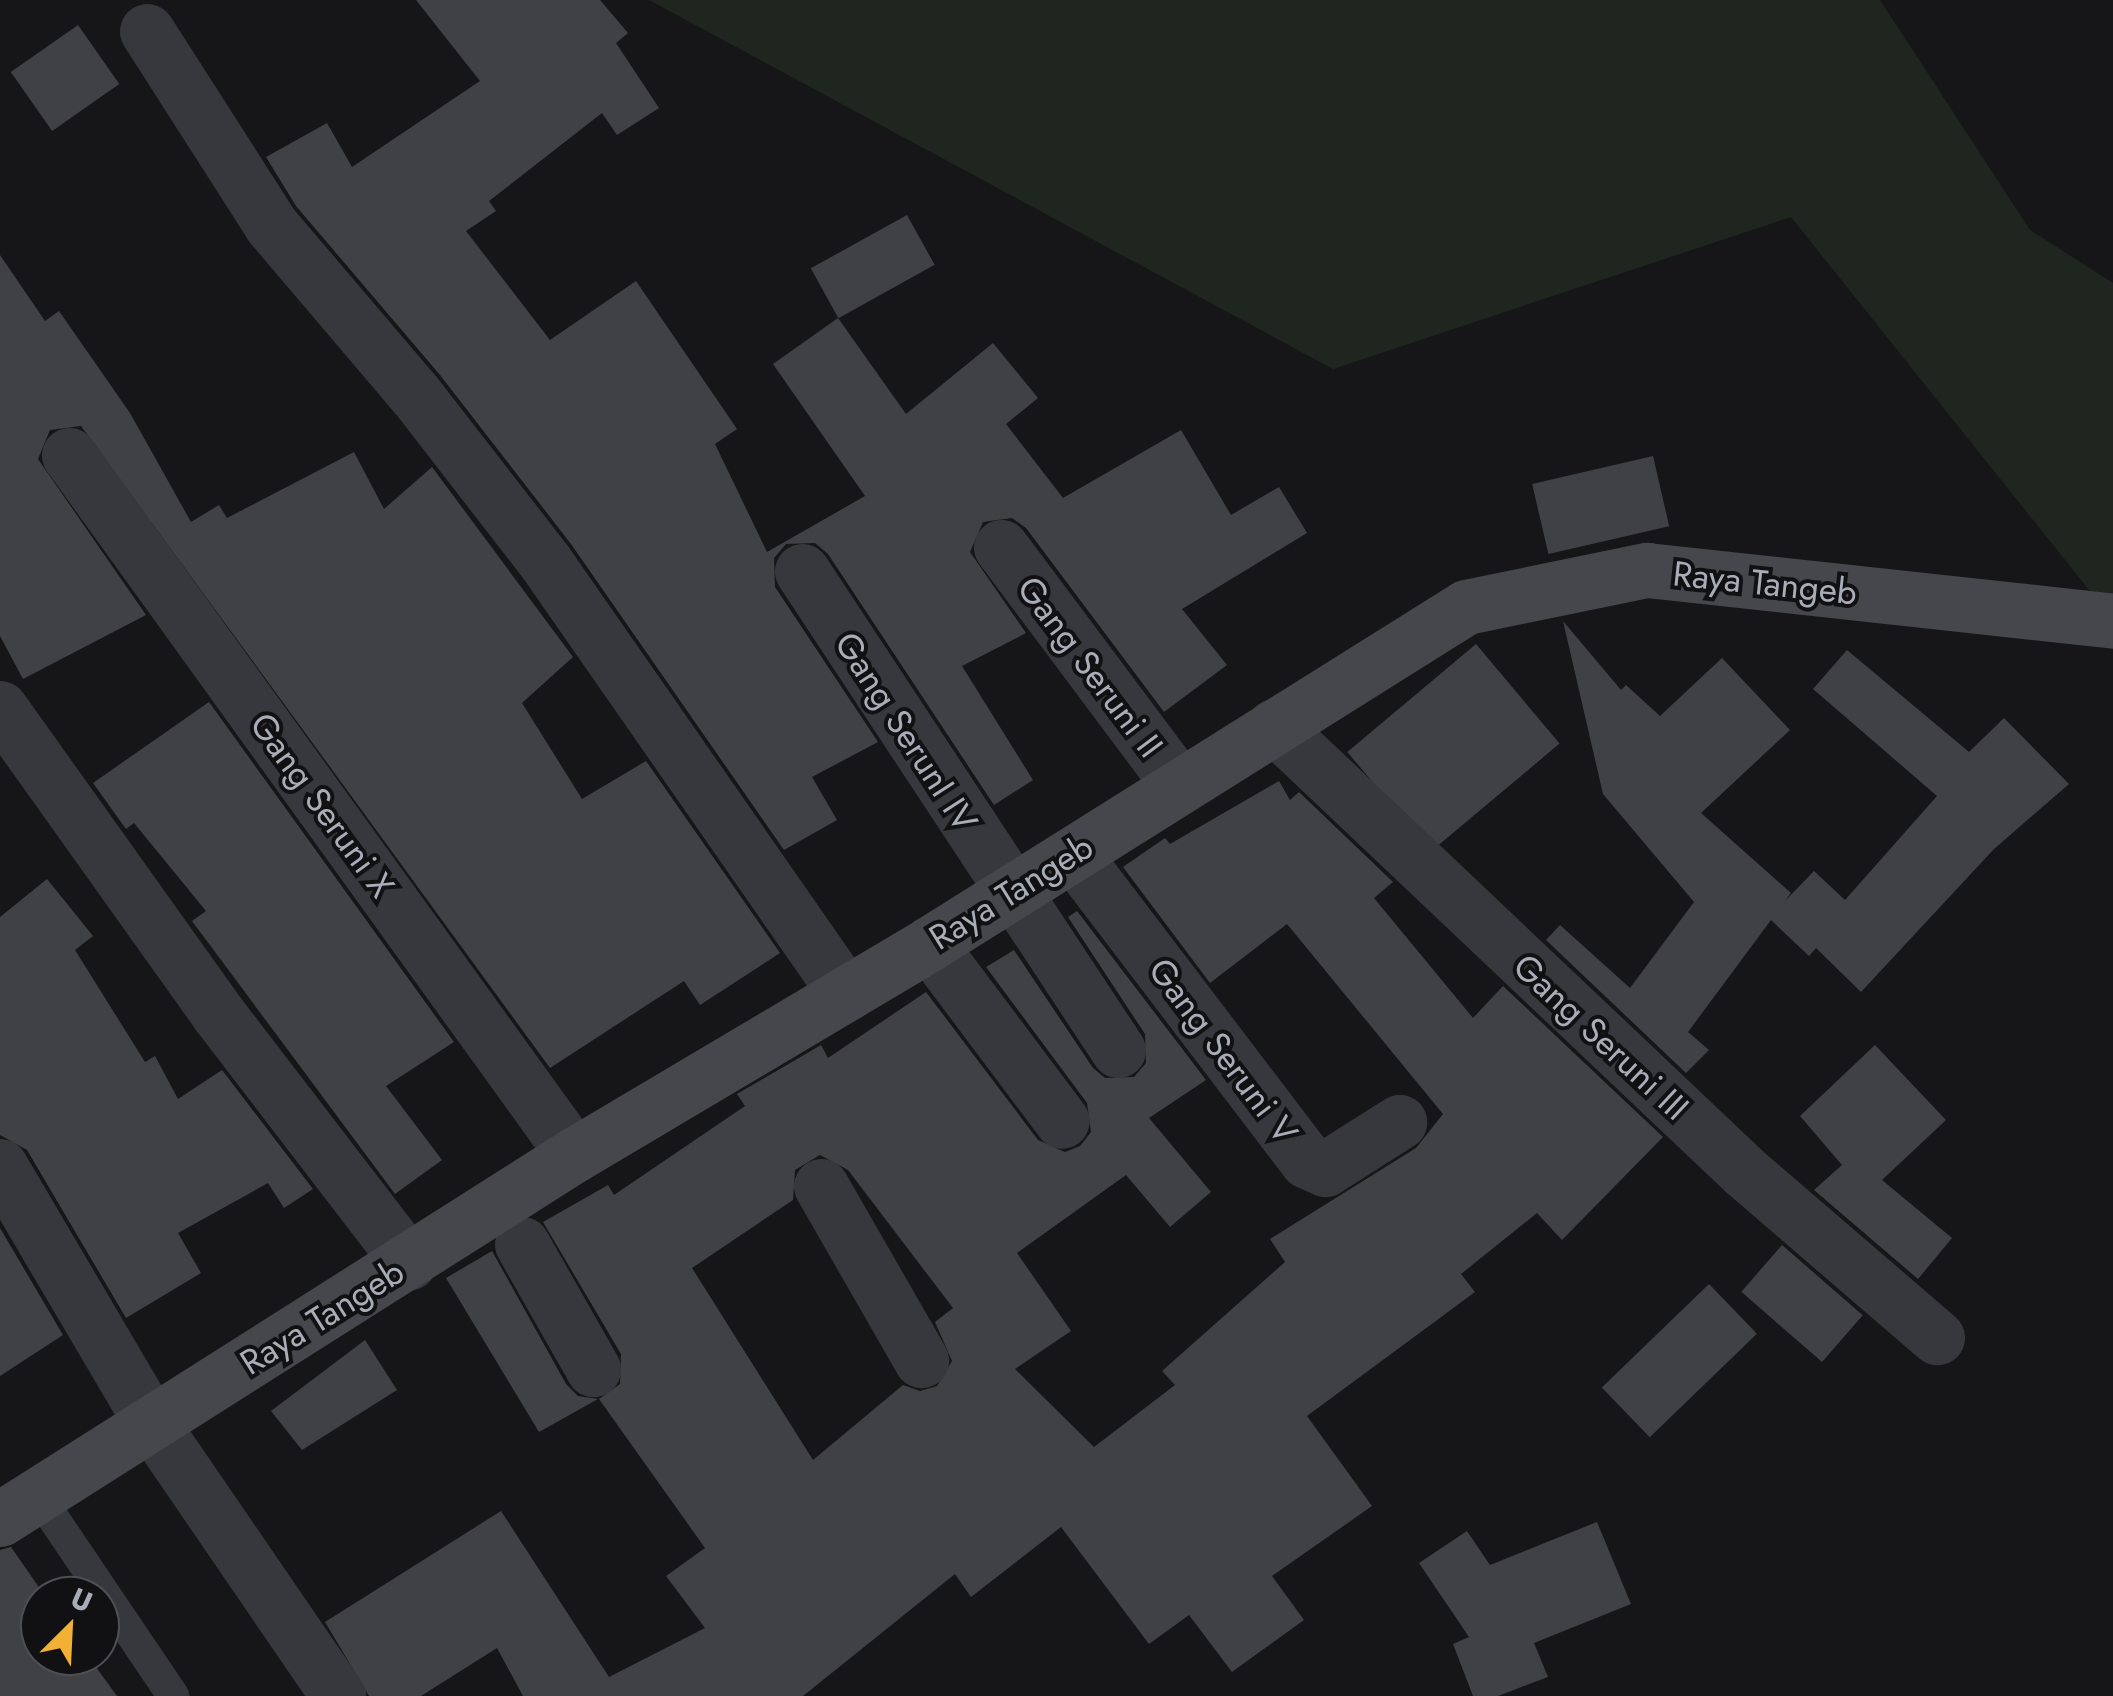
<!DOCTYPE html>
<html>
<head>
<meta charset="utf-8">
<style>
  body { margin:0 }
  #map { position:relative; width:2113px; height:1696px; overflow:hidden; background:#161618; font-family:Jost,sans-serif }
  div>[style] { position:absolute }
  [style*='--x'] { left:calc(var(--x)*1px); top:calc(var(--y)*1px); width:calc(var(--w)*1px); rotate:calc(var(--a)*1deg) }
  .green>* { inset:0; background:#1e261f }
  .building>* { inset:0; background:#404145; transform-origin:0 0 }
  .lane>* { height:32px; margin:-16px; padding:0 16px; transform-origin:16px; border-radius:16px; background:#37383d }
  .street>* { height:55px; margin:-27.5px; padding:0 27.5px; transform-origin:27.5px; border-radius:27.5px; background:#37383d }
  .secondary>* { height:55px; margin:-27.5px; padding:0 27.5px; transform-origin:27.5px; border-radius:27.5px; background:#45474d }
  span { translate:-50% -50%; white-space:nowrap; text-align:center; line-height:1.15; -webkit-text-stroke:8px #111113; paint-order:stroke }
  .street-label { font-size:35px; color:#a8adb8 }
  .north { position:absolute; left:20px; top:1576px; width:100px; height:100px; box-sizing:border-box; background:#111113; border:2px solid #4d4f55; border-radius:50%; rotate:24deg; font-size:28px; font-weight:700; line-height:40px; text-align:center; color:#a8adb8 }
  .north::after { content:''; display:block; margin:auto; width:35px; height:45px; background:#f2b134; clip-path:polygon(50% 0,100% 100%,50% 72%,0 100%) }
</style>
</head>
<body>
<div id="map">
  <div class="green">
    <div style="clip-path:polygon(649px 0,1880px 0,2030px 230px,2113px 283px,2113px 620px,1791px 217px,1333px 369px)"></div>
  </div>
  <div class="building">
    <div style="clip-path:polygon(416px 0,600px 0,628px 33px,616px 43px,659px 108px,617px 135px,602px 113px,489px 201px,496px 211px,466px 231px,550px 340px,636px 281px,737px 429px,715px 444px,767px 552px,865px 496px,773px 364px,838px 318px,906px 414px,993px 343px,1038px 398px,1006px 424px,1063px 498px,1181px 430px,1231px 515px,1279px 487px,1307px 533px,1182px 609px,1227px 665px,1164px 712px,1026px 528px,1012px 518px,983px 522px,970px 552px,1026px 633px,962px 666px,1033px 780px,994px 805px,828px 554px,815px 543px,786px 544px,774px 558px,775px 587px,878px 742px,812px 777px,837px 820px,784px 850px,571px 544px,440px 375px,296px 206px,266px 157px,327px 123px,352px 167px,480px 81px)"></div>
    <div style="left:78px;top:25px;width:72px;height:82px;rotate:55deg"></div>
    <div style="left:907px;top:215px;width:57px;height:110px;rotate:61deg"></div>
    <div style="clip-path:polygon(0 255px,45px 321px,59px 311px,130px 413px,191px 522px,219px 505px,227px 518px,354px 452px,384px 509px,432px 467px,573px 657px,522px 703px,582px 799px,646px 761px,780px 953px,700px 1005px,684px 981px,550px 1068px,81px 426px,50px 430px,38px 459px,146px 615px,23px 679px,0 636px)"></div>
    <div style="left:1653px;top:456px;width:72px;height:124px;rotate:77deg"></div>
    <div style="clip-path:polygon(1563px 621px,1621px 690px,1626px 685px,1660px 716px,1722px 658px,1790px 730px,1701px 813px,1791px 893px,1784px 902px,1814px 871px,1845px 900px,1937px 796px,1813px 689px,1847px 650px,1969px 752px,2004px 718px,2069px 784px,1994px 849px,1861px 992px,1816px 948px,1809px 956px,1771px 920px,1688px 1032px,1709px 1050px,1686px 1073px,1546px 940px,1560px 925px,1630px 988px,1694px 902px,1603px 794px)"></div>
    <div style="left:1476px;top:644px;width:130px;height:168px;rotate:50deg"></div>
    <div style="clip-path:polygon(209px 702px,454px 1042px,386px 1086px,442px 1160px,395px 1194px,192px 921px,206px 911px,134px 823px,126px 829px,93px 783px)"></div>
    <div style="clip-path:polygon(evenodd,1279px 781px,1290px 800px,1299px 792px,1393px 882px,1374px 898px,1473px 1018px,1503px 986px,1663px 1137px,1562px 1240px,1537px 1213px,1461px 1274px,1475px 1292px,1307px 1416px,1372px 1506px,1272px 1576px,1304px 1620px,1232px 1672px,1189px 1615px,1149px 1644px,1061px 1527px,971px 1597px,955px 1574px,803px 1696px,523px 1696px,497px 1648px,421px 1696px,369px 1696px,325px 1622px,501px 1511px,609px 1677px,705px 1628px,666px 1576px,705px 1548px,599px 1399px,620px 1384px,621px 1354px,543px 1222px,608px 1185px,614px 1195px,745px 1106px,737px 1094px,821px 1045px,828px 1058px,926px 992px,1038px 1140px,1065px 1152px,1080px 1146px,1091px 1132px,1087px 1103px,986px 967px,1014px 950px,1093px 1068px,1105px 1078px,1134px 1077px,1146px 1063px,1145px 1034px,1068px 917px,1077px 911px,1206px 1080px,1149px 1118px,1211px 1192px,1170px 1227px,1126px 1175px,1017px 1253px,1071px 1331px,1015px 1369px,1094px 1447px,1175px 1385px,1162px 1371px,1285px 1262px,1270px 1239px,1416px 1148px,1443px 1114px,1287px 924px,1210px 983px,1123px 867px,1165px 838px,1170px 844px,1279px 781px,820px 1155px,848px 1170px,953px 1308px,935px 1322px,952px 1361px,937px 1386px,920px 1391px,903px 1385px,813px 1460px,692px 1268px,793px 1200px,795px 1170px,820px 1155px)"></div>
    <div style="clip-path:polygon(47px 879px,93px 936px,75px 950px,145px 1062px,155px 1056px,178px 1099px,222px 1070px,313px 1189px,284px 1208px,268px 1183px,178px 1233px,201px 1273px,126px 1318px,27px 1150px,0 1135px,0 917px)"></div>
    <div style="clip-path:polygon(1875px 1045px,1946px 1120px,1882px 1180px,1952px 1238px,1918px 1279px,1814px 1190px,1842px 1165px,1800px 1116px)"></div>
    <div style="clip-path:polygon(0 1228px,63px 1335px,0 1376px)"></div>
    <div style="left:1782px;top:1245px;width:107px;height:62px;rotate:41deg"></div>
    <div style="clip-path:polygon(492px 1251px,566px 1384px,578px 1396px,598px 1399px,539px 1432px,446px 1278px)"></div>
    <div style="left:1709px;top:1284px;width:69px;height:149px;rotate:46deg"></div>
    <div style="clip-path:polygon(365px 1340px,397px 1390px,302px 1450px,271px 1411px)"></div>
    <div style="clip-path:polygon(1597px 1522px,1631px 1604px,1534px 1643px,1548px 1677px,1498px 1696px,1473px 1696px,1453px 1644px,1469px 1637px,1419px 1563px,1467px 1531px,1490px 1565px)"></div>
    <div style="clip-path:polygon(11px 1547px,45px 1596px,40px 1596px,40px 1656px,88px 1656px,117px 1696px,0 1696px,0 1550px)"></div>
  </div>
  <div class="lane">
    <div style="--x:37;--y:1494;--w:244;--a:56"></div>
  </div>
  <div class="street">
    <div style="--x:147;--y:31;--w:230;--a:57.4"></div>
    <div style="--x:271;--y:225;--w:222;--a:49.6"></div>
    <div style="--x:415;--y:394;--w:214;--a:52.2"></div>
    <div style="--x:546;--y:563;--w:525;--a:55.16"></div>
    <div style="--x:69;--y:455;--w:863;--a:54.19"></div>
    <div style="--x:1001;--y:547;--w:299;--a:53.2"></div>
    <div style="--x:802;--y:571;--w:574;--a:56.59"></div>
    <div style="--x:0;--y:708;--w:377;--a:54.5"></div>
    <div style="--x:219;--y:1015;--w:312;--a:52.5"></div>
    <div style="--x:1274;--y:726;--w:650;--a:43.44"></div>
    <div style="--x:1746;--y:1173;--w:252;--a:40.7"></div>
    <div style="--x:1073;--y:854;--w:386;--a:52.7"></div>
    <div style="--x:1307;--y:1161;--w:20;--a:24"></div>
    <div style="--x:1325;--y:1169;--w:88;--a:-32.4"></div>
    <div style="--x:929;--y:944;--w:221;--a:53.1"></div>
    <div style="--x:0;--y:1166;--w:299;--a:59.5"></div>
    <div style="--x:152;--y:1424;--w:330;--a:55.6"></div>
    <div style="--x:821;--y:1186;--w:201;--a:60.1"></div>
    <div style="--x:522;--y:1244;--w:144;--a:60.4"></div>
  </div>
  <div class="secondary">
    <div style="--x:0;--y:1519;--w:680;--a:-32.38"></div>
    <div style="--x:574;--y:1155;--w:413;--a:-30.7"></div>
    <div style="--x:929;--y:944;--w:634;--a:-32.11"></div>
    <div style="--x:1466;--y:607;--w:185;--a:-11.6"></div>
    <div style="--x:1647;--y:570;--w:469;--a:6.2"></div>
  </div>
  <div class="street-label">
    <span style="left:1765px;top:583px;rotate:6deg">Raya Tangeb</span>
    <span style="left:1090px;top:667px;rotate:53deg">Gang Seruni II</span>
    <span style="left:906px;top:732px;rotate:57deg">Gang SerunI IV</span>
    <span style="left:322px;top:805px;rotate:54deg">Gang Seruni X</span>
    <span style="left:1011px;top:892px;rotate:-32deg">Raya Tangeb</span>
    <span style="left:1601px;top:1037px;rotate:43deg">Gang Seruni III</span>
    <span style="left:1223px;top:1051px;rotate:53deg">Gang Seruni V</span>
    <span style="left:322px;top:1317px;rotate:-32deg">Raya Tangeb</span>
  </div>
  <div class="north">U</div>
</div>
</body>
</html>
